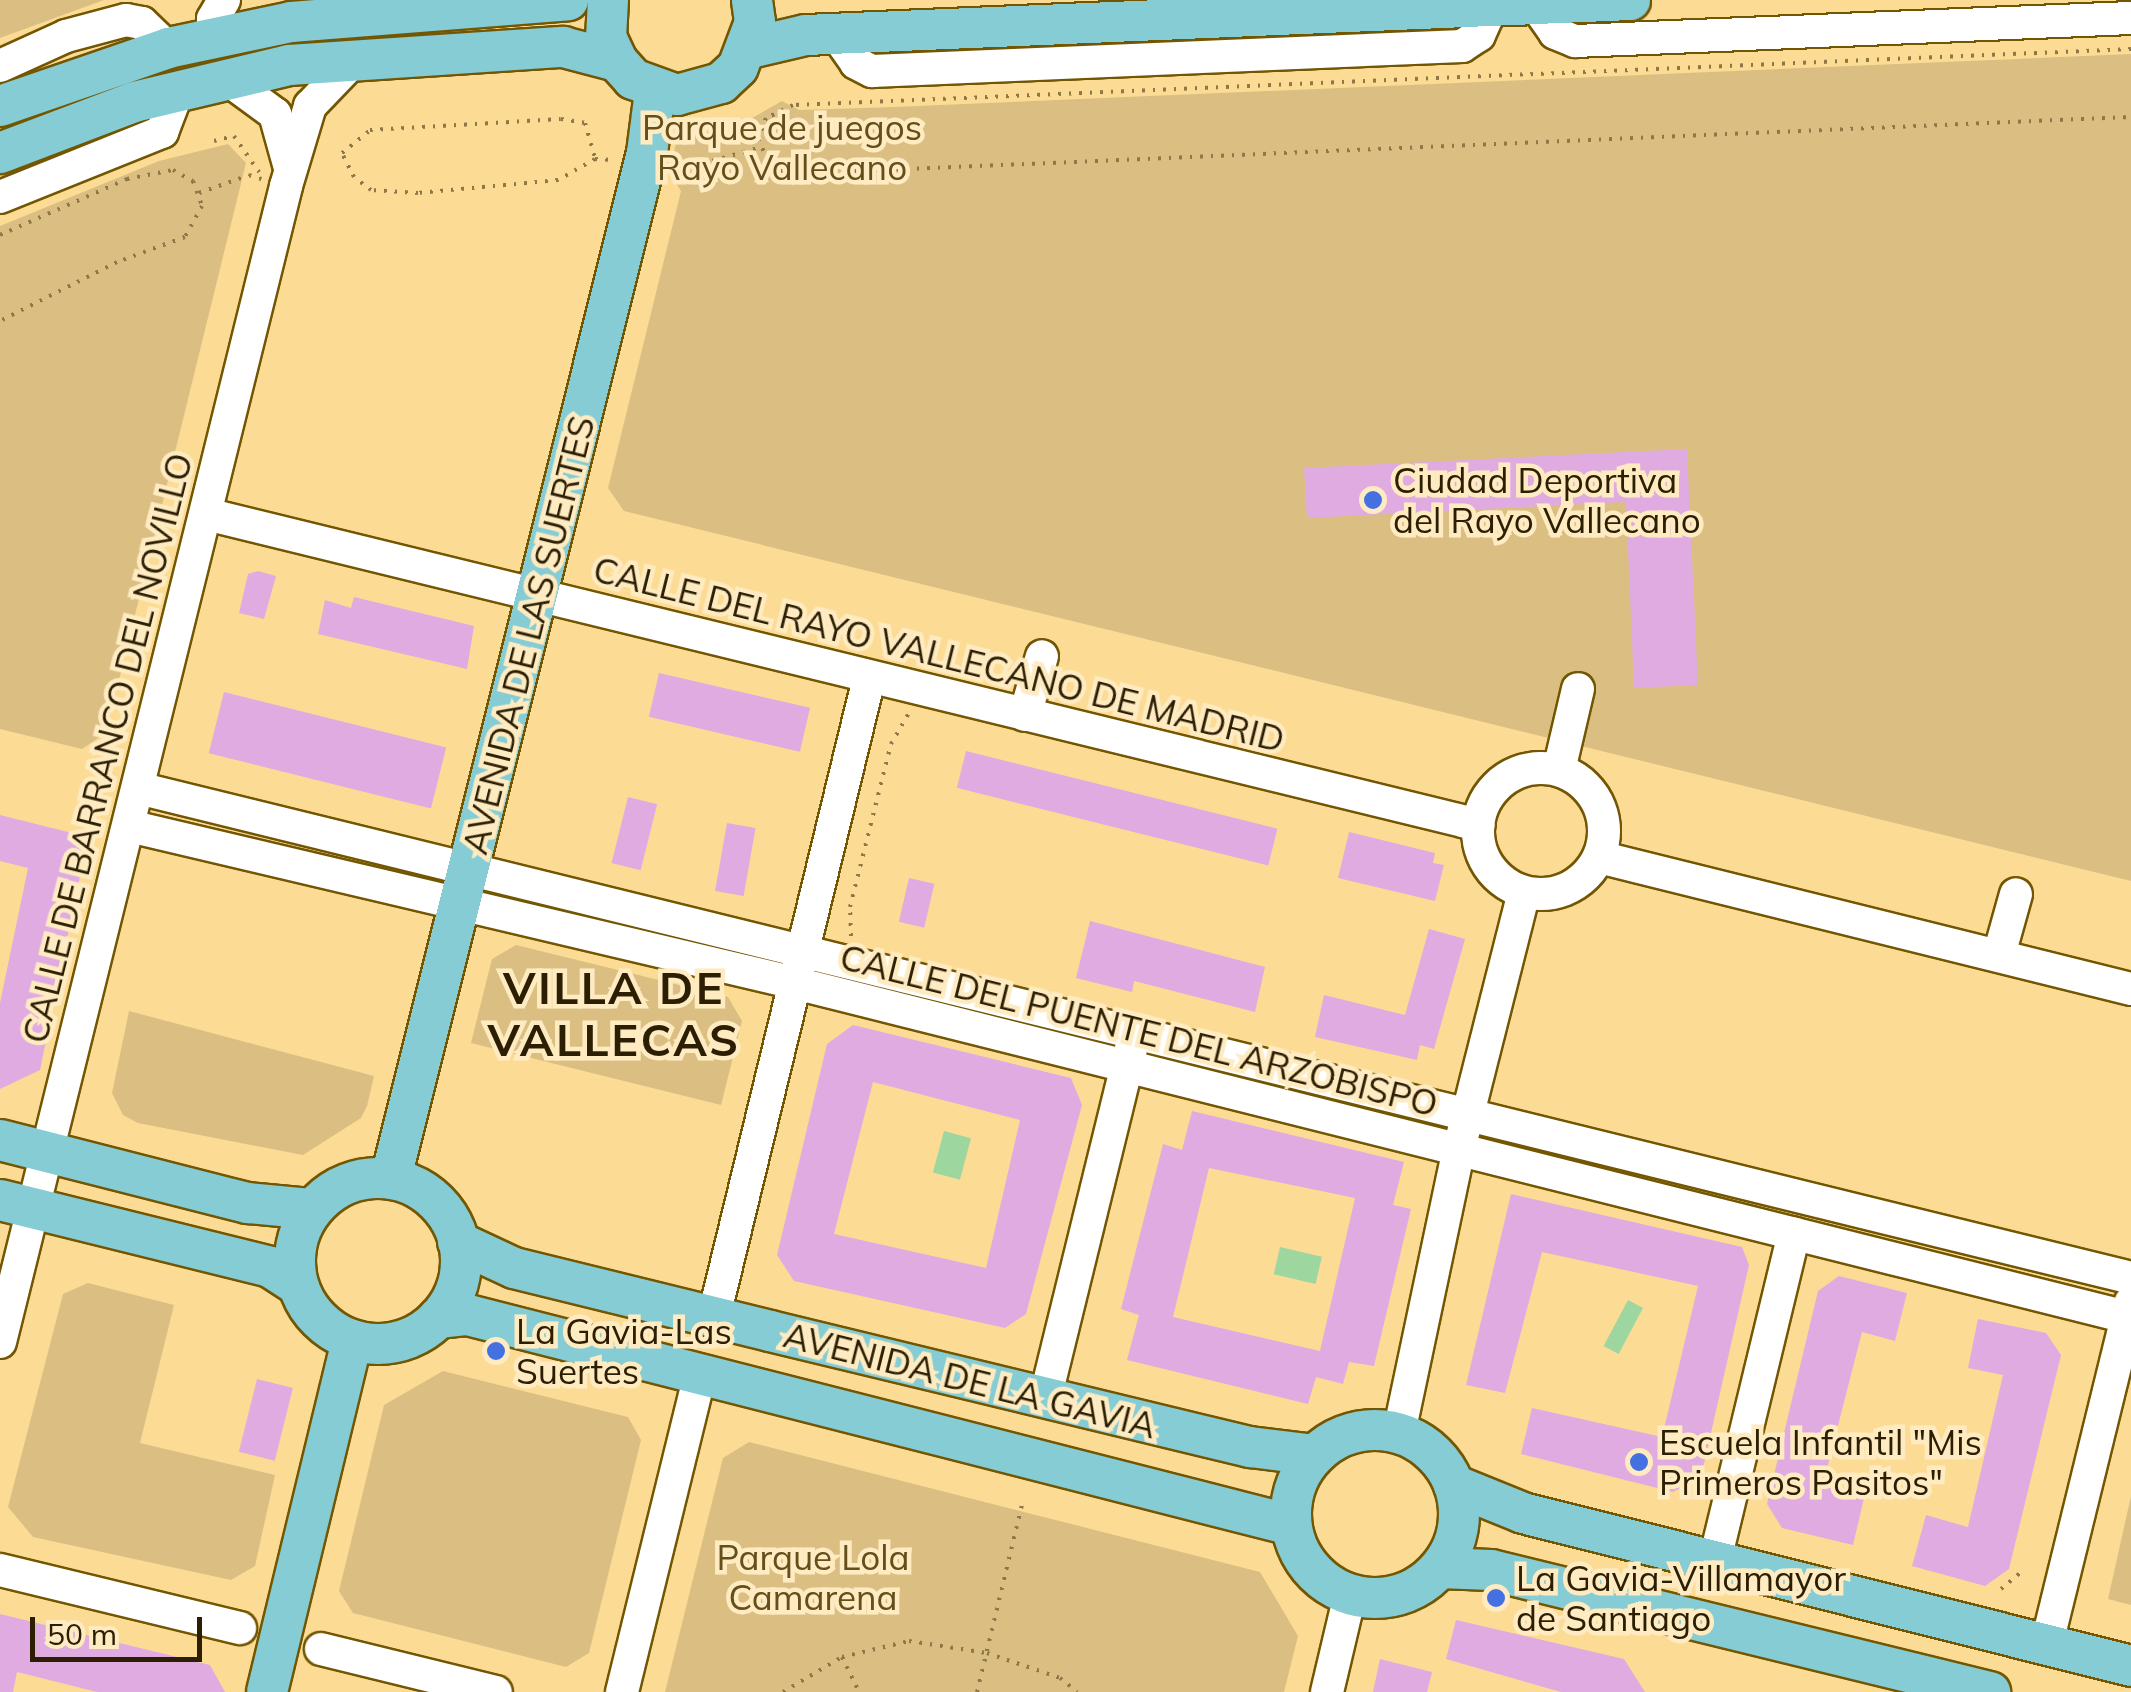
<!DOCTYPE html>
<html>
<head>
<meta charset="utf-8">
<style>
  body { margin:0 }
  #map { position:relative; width:2131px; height:1692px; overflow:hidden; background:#fcdb95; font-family:Mulish,sans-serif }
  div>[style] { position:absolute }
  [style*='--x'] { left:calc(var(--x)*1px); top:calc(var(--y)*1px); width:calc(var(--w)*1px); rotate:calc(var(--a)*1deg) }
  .green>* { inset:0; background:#dbbf82 }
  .water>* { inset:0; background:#9ed6a0; transform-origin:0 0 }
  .building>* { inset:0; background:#e0abe1; transform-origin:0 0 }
  .path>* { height:4px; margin-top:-2px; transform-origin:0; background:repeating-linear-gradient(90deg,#8f7848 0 2.5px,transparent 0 10.5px) }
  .roads { filter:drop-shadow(2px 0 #735602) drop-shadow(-2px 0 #735602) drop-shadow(0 2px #735602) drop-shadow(0 -2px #735602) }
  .minor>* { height:32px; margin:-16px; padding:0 16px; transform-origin:16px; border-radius:16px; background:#fff }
  .minor>.ring { margin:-16px; padding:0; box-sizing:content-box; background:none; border:32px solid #fff; border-radius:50% }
  .major>* { height:40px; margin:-20px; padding:0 20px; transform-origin:20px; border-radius:20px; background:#85ccd4 }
  .major>.ring { margin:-20px; padding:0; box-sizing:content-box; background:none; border:40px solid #85ccd4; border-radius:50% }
  .dots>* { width:28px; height:28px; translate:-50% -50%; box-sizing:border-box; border:5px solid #feebc2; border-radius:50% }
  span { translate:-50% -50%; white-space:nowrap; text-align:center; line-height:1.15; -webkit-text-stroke:9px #feebc2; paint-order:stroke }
  .park-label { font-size:35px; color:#644e19 }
  .poi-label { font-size:35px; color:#2b1e02 }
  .left { translate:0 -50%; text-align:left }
  .street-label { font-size:35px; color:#2b1e02 }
  .district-label { font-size:45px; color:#2b1e02; font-weight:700; letter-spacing:2.5px }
  .scale { position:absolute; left:30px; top:1617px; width:172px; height:45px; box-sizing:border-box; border:5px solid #2b1e02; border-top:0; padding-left:12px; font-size:30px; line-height:35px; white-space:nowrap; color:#2b1e02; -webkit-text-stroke:8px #feebc2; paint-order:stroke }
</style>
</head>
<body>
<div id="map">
  <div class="green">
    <div style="clip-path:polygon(0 0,104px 0,0 38px)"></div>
    <div style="clip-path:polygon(2131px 54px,2131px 881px,624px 511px,608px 488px,681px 191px,669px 172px,677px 139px,743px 123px,782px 101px,799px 110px,894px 107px)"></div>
    <div style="clip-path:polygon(228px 144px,246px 163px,106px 733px,82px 749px,0 729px,0 226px,159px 161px)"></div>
    <div style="clip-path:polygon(516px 945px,728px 997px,742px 1021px,721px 1105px,471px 1043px,492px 959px)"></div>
    <div style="clip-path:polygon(129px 1011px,374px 1076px,367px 1106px,361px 1118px,303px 1155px,138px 1123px,123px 1115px,112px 1093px)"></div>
    <div style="clip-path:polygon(88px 1283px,174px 1305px,140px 1443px,275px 1475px,255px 1566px,231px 1580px,33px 1537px,8px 1507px,63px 1294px)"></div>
    <div style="clip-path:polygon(443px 1371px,628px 1417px,641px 1440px,589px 1653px,566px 1667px,353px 1613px,339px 1591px,384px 1405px)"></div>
    <div style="clip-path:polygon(749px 1442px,1260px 1572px,1298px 1636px,1284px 1692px,665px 1692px,723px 1458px)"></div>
    <div style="clip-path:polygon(2131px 1496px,2131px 1605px,2108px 1599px)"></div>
  </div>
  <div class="water">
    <div style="left:944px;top:1131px;width:28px;height:43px;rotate:15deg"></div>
    <div style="left:1280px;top:1247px;width:43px;height:28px;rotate:13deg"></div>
    <div style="left:1628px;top:1300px;width:17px;height:52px;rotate:28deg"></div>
  </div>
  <div class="building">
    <div style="clip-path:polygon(1687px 449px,1698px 685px,1634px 688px,1626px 502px,1307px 518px,1304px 468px)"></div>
    <div style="clip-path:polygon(258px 571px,276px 576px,264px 619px,239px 613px,248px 574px)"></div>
    <div style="clip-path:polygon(354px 597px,474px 626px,467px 669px,318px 634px,325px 600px,351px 608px)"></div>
    <div style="left:659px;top:673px;width:155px;height:45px;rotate:13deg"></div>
    <div style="left:224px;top:692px;width:229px;height:63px;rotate:14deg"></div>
    <div style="left:966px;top:751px;width:321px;height:38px;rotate:14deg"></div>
    <div style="left:628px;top:797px;width:30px;height:68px;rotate:14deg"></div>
    <div style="clip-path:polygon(0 815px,88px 837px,40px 1070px,0 1089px,0 1003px,28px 868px,0 861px)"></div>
    <div style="left:727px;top:823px;width:29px;height:69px;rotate:10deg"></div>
    <div style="clip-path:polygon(1349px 832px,1435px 853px,1433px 863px,1444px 865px,1435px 901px,1338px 878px)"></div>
    <div style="left:909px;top:878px;width:26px;height:45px;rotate:13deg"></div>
    <div style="clip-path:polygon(1090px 921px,1265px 967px,1255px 1012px,1134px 981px,1132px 992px,1076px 978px)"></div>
    <div style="clip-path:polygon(1429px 929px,1465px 939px,1434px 1049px,1420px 1045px,1417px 1060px,1315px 1037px,1324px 995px,1405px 1015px)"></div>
    <div style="clip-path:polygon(evenodd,853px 1025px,1071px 1078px,1082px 1105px,1026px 1314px,1005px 1328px,794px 1281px,777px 1255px,827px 1044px,853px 1025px,873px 1082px,1020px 1120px,986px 1268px,834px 1234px,873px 1082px)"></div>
    <div style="clip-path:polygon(evenodd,1192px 1111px,1404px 1162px,1393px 1205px,1411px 1209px,1374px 1366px,1349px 1362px,1343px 1384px,1316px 1377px,1308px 1404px,1127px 1360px,1139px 1315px,1121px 1309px,1163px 1144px,1182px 1150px,1192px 1111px,1209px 1168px,1355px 1198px,1320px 1351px,1173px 1317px,1209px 1168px)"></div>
    <div style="clip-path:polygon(1511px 1194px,1742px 1247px,1749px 1265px,1701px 1477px,1673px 1492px,1521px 1454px,1532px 1408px,1662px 1437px,1698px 1286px,1542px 1252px,1505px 1393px,1466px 1385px)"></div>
    <div style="clip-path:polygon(1839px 1276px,1907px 1293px,1895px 1341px,1862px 1332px,1823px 1484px,1865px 1494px,1853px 1545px,1782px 1528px,1767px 1504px,1818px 1291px)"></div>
    <div style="clip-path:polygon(1978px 1319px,2046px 1333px,2061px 1355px,2009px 1569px,1985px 1586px,1912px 1566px,1926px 1515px,1968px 1527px,2003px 1375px,1968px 1368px)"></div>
    <div style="left:257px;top:1379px;width:37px;height:75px;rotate:14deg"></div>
    <div style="clip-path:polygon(0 1614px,210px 1665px,225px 1692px,97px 1692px,17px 1672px,13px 1692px,0 1692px)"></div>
    <div style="clip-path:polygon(1456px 1620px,1624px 1659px,1645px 1692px,1561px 1692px,1446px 1659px)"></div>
    <div style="clip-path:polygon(1380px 1659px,1432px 1672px,1427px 1692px,1373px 1692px)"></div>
  </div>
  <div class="path">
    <div style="--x:2131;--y:49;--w:1339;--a:177.6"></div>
    <div style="--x:793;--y:105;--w:30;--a:154"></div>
    <div style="--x:766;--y:118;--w:22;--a:111"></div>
    <div style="--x:758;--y:139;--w:31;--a:65"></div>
    <div style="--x:771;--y:167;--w:21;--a:19"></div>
    <div style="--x:791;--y:174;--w:1341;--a:-2.44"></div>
    <div style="--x:561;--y:119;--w:24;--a:9"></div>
    <div style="--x:585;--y:123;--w:37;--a:74"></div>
    <div style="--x:595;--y:159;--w:43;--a:150.4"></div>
    <div style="--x:558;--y:180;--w:141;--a:174.7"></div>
    <div style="--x:418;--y:193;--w:47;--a:-176.3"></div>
    <div style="--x:371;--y:190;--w:21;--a:-143"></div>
    <div style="--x:354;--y:177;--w:27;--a:-117"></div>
    <div style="--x:342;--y:153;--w:36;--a:-39"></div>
    <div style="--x:370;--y:130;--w:191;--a:-3.3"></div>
    <div style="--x:214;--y:141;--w:21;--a:-14"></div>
    <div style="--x:234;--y:136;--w:44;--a:55.2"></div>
    <div style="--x:595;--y:159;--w:19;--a:3"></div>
    <div style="--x:672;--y:172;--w:89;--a:-15.6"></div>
    <div style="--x:199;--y:193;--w:53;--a:-19.8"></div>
    <div style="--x:249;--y:175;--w:13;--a:18"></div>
    <div style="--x:0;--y:235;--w:139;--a:-23.8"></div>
    <div style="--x:127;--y:179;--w:47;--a:-11.1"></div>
    <div style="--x:173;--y:170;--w:23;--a:29"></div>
    <div style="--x:193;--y:181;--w:27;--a:70"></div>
    <div style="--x:202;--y:206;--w:35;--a:119"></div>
    <div style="--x:185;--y:237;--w:72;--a:159.8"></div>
    <div style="--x:117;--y:262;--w:131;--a:153.2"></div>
    <div style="--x:887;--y:650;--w:125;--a:13.4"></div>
    <div style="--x:1062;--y:692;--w:21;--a:14"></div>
    <div style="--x:851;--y:936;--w:29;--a:-92"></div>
    <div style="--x:850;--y:907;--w:168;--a:-75.9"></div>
    <div style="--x:891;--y:744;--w:36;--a:-60"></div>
    <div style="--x:2001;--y:1589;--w:31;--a:-40"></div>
    <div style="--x:842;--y:1657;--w:39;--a:64"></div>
    <div style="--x:783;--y:1692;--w:69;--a:-30.7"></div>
    <div style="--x:842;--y:1657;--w:69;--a:-13.4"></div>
    <div style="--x:909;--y:1641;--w:79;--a:8.7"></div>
    <div style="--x:987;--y:1653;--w:77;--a:18.9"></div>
    <div style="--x:1060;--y:1678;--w:22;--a:39"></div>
    <div style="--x:977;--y:1692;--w:196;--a:-76.5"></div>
  </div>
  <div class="roads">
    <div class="minor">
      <div style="--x:1535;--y:4;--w:35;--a:55"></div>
      <div style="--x:1555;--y:33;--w:22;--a:22"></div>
      <div style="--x:1575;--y:41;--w:556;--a:-2.37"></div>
      <div style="--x:836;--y:34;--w:35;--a:55"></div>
      <div style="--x:856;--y:63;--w:18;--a:27"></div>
      <div style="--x:872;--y:71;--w:591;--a:-2.43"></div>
      <div style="--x:1462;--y:46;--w:20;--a:-33"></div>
      <div style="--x:1479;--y:35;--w:32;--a:-66"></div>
      <div style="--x:214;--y:38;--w:19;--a:-93"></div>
      <div style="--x:213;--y:19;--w:22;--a:-60"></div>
      <div style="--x:0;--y:66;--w:72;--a:-24.4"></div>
      <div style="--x:66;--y:36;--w:62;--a:-14.9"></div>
      <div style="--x:126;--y:20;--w:16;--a:11"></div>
      <div style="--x:142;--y:23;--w:36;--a:44"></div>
      <div style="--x:226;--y:78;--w:61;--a:36.3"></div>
      <div style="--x:275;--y:114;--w:56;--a:74.5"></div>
      <div style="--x:0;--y:197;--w:175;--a:-21.9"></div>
      <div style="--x:162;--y:132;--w:45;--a:-69.1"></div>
      <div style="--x:206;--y:514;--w:1310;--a:13.73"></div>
      <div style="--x:1025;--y:715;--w:61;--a:-73.9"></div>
      <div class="ring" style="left:1478px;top:768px;width:94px;height:94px"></div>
      <div style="--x:1559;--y:770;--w:83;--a:-76.8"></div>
      <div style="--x:138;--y:788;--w:2052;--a:13.81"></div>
      <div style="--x:129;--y:826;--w:684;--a:13.26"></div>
      <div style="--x:795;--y:983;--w:1373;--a:14.08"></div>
      <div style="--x:1599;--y:857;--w:548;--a:13.93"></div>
      <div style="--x:1999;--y:955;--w:63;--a:-74.4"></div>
      <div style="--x:714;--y:1316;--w:657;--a:-76.34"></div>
      <div style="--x:0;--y:1342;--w:1191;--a:-76.1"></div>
      <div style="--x:286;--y:186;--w:84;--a:-73.3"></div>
      <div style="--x:310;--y:106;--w:68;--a:-46.2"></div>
      <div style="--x:1045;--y:1399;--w:361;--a:-76.2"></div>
      <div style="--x:1399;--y:1433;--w:286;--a:-78.1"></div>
      <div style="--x:1458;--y:1153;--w:268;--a:-75.8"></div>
      <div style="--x:1714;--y:1564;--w:340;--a:-76.4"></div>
      <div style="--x:0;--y:1570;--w:247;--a:13.6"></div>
      <div style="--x:2047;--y:1643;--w:351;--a:-76.2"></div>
      <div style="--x:321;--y:1649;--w:180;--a:13.8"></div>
      <div style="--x:622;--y:1692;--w:327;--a:-76.2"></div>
      <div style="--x:1327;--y:1692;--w:100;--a:-76.7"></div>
    </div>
    <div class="major">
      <div style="--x:608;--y:0;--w:37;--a:93"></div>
      <div style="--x:606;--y:37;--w:26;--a:65"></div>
      <div style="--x:617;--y:61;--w:24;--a:48"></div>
      <div style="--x:633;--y:79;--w:47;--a:20"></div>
      <div style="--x:677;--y:95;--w:46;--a:-15.3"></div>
      <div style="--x:721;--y:83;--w:23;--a:-43"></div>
      <div style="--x:738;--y:67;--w:48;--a:-69.3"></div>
      <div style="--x:755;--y:22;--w:22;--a:-98"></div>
      <div style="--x:750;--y:48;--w:57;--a:-13.1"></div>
      <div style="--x:806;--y:35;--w:825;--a:-2.43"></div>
      <div style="--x:0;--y:106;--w:178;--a:-19"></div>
      <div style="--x:168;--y:48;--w:126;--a:-11.9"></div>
      <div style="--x:291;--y:22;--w:278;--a:-4.5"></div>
      <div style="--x:0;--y:153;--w:143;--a:-20.8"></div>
      <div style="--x:134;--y:102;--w:159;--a:-13.4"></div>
      <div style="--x:289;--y:65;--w:275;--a:-3.8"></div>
      <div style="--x:563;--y:47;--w:56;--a:14.5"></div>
      <div style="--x:0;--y:1140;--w:256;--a:14.3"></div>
      <div style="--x:248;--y:1203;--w:64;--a:5.4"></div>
      <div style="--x:391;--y:1178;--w:1056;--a:-75.98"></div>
      <div style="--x:647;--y:153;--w:63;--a:-82.6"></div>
      <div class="ring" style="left:295px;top:1178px;width:126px;height:126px"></div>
      <div style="--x:0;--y:1200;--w:278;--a:13.9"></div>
      <div style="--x:270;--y:1267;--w:33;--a:33"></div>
      <div style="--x:458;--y:1242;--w:62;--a:24.9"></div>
      <div style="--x:514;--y:1268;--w:264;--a:13.8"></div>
      <div style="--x:770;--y:1331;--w:494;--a:13.6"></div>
      <div style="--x:1250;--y:1447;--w:64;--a:7.1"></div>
      <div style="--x:438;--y:1318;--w:30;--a:-6"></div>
      <div style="--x:468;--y:1315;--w:849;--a:14.31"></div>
      <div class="ring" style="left:1291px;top:1430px;width:128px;height:128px"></div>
      <div style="--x:1454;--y:1485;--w:74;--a:22.1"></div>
      <div style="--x:1523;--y:1513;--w:627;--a:14.12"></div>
      <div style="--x:1440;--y:1568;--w:51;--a:2.2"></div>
      <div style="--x:1491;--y:1570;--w:514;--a:13.74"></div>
      <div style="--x:267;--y:1692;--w:362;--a:-76.4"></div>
    </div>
  </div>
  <div class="dots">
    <div style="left:1373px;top:500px;background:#4470e1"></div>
    <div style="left:496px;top:1351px;background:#4470e1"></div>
    <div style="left:1639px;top:1462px;background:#4470e1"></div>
    <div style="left:1496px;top:1598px;background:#4470e1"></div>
  </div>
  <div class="park-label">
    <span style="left:782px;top:147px">Parque de juegos<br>Rayo Vallecano</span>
    <span style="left:813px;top:1577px">Parque Lola<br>Camarena</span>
  </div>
  <div class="poi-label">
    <span class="left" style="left:1393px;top:500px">Ciudad Deportiva<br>del Rayo Vallecano</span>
    <span class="left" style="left:516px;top:1351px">La Gavia-Las<br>Suertes</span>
    <span class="left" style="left:1659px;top:1462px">Escuela Infantil "Mis<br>Primeros Pasitos"</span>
    <span class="left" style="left:1516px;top:1598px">La Gavia-Villamayor<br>de Santiago</span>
  </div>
  <div class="street-label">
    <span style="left:528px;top:635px;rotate:-76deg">AVENIDA DE LAS SUERTES</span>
    <span style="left:939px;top:654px;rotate:14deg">CALLE DEL RAYO VALLECANO DE MADRID</span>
    <span style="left:107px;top:748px;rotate:-76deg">CALLE DE BARRANCO DEL NOVILLO</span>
    <span style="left:1139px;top:1030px;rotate:14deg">CALLE DEL PUENTE DEL ARZOBISPO</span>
    <span style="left:970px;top:1380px;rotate:14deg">AVENIDA DE LA GAVIA</span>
  </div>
  <div class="district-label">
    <span style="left:614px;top:1014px">VILLA DE<br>VALLECAS</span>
  </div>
  <div class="scale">50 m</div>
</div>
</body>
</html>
